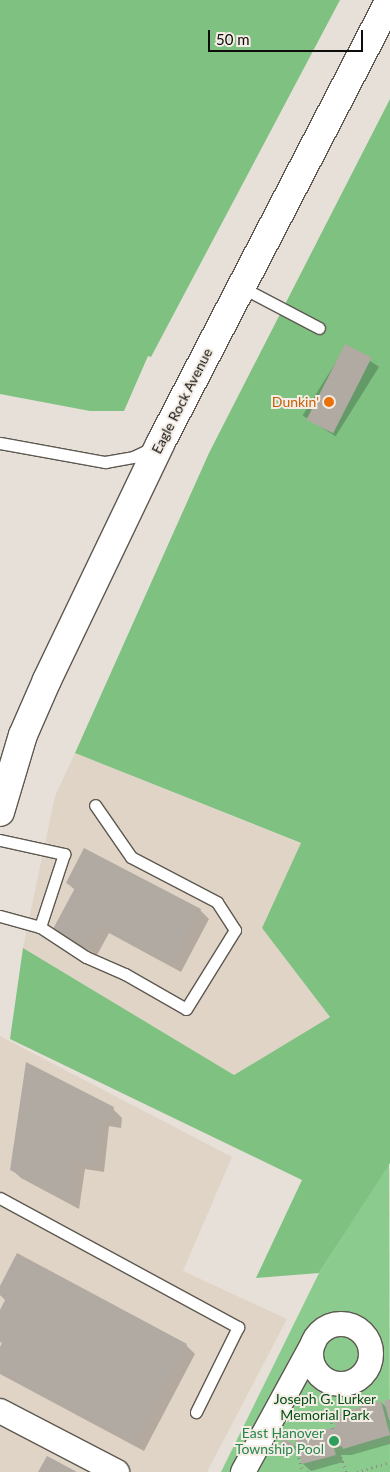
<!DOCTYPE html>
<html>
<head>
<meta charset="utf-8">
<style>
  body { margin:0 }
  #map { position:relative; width:390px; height:1472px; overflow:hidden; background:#e7e0d8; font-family:Lato,sans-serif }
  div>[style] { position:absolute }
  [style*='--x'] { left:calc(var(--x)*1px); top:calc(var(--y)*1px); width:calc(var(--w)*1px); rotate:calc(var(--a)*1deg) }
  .built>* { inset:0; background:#e0d4c6 }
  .green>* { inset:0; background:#8bcc8e }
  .forest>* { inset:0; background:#7ec181 }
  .shadow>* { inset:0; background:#0003; transform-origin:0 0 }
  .building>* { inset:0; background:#b1aaa2; transform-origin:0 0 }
  .path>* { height:3px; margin-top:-1.5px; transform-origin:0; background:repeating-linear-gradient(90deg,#918c86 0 1px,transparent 0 5px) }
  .roads { filter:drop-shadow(1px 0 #5d5850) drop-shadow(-1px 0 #5d5850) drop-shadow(0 1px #5d5850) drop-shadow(0 -1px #5d5850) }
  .service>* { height:11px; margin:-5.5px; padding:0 5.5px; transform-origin:5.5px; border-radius:5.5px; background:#fff }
  .minor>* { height:24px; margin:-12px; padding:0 12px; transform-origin:12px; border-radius:12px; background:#fff }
  .minor>.ring { margin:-12px; padding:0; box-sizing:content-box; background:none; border:24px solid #fff; border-radius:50% }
  .secondary>* { height:28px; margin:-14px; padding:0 14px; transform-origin:14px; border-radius:14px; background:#fff }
  .dots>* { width:14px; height:14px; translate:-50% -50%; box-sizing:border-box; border:2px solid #f4ede5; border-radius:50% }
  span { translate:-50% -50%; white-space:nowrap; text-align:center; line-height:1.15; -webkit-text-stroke:4px #f4ede5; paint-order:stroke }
  .street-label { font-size:14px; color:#0f0d0a }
  .food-label { font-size:14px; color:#c56008 }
  .right { translate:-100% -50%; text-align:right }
  .park-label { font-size:14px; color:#024f13 }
  .leisure-label { font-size:14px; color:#27864d }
  .scale { position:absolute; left:208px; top:30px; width:155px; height:22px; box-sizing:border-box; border:2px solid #0f0d0a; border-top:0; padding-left:6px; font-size:15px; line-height:18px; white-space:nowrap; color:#0f0d0a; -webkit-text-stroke:4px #f4ede5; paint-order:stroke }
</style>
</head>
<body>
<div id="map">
  <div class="built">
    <div style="clip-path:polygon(75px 753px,302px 844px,262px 928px,330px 1017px,234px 1075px,23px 948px,55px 796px)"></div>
    <div style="clip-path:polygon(0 1036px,232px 1157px,183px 1271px,287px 1319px,207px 1472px,0 1472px)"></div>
  </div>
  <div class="green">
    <div style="clip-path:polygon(389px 1163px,390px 1472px,221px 1472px,319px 1273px)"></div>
  </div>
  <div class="forest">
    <div style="clip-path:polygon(0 0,340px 0,151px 357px,148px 356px,124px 411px,90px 411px,0 394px)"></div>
    <div style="clip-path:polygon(390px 99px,390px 1163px,319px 1273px,256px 1278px,302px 1180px,10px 1039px,23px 948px,234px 1075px,330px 1017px,262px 928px,301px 843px,75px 753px,209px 453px)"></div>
  </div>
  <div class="shadow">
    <div style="left:346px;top:346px;width:39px;height:82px;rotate:32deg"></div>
    <div style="clip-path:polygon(67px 883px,200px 910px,209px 919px,181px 972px,109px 933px,97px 955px,64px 937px,55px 928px,75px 890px)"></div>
    <div style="clip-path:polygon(113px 1109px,122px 1118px,121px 1128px,109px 1126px,104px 1172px,85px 1169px,79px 1209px,21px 1178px,11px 1169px)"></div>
    <div style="clip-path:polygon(0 1288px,186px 1345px,195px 1354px,144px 1451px,0 1374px,0 1349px,3px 1343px,0 1342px,0 1312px,6px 1301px,0 1295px)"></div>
    <div style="clip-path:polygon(390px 1400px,390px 1444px,351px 1455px,341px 1455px,343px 1462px,311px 1471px,303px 1464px,296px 1438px,338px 1428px,381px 1402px,388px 1409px)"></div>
    <div style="clip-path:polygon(282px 1444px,294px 1445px,296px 1447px,294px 1451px)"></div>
  </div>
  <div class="building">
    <div style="left:345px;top:344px;width:30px;height:85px;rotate:27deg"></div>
    <div style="clip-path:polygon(84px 848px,201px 909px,172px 964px,100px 925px,88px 947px,53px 929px,75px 888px,66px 883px)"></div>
    <div style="clip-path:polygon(26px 1062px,114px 1107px,112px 1119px,101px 1118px,95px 1163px,76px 1161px,70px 1201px,10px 1170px)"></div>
    <div style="clip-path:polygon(17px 1253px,187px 1344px,135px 1443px,0 1371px,0 1347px,3px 1340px,0 1338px,0 1310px,6px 1298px,0 1295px,0 1286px)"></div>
    <div style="clip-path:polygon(390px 1399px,390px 1420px,389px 1420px,384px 1401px)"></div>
    <div style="clip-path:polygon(381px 1401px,390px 1435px,343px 1449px,342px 1446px,334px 1448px,336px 1455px,302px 1464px,294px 1437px,336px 1427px,332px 1415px)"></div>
    <div style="left:283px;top:1438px;width:13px;height:7px;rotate:29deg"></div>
    <div style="clip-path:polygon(47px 1456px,77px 1472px,38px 1472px)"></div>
  </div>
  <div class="path">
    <div style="--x:324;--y:1378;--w:16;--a:97"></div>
    <div style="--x:322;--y:1394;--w:36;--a:72"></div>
    <div style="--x:338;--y:1447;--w:26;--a:72"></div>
    <div style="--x:296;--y:1448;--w:25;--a:74"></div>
    <div style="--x:340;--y:1452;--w:46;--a:-16.5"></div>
    <div style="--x:384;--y:1439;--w:7;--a:27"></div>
    <div style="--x:308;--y:1472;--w:10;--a:-61"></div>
    <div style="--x:313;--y:1463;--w:29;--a:-16"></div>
    <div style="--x:357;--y:1472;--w:34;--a:-17"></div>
  </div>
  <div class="roads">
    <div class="service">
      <div style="--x:241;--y:287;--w:88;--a:27.7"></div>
      <div style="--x:0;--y:443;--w:107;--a:10.3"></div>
      <div style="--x:105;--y:462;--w:28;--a:-10"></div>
      <div style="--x:133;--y:457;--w:23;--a:-25"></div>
      <div style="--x:0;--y:840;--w:66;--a:12.3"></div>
      <div style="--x:64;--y:854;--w:77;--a:108.2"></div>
      <div style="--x:0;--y:916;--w:41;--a:15.4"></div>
      <div style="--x:40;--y:927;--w:55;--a:33.1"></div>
      <div style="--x:86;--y:957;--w:43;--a:23.6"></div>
      <div style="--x:125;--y:974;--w:70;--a:29.8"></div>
      <div style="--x:186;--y:1009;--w:93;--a:-58.2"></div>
      <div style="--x:235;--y:930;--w:33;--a:-123"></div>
      <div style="--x:217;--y:902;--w:97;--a:-152.4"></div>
      <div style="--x:131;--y:857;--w:63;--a:-124.7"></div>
      <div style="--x:0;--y:1198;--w:271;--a:28.5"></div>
      <div style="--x:238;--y:1327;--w:95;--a:116.3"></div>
    </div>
    <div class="minor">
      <div class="ring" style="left:311px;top:1324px;width:36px;height:36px"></div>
      <div style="--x:0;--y:1411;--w:132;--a:27.5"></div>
      <div style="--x:243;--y:1472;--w:148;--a:-61.4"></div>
    </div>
    <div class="secondary">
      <div style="--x:0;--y:812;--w:80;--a:-73.4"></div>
      <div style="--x:23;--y:735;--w:60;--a:-66.4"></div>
      <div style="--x:47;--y:680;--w:262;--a:-64.4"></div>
      <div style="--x:160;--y:444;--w:500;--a:-62.62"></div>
    </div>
  </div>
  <div class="dots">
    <div style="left:329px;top:402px;background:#e8710a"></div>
    <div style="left:334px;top:1441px;background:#2e9e5b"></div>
  </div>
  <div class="street-label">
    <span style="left:182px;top:401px;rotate:-63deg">Eagle Rock Avenue</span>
  </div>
  <div class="food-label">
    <span class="right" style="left:319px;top:402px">Dunkin'</span>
  </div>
  <div class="park-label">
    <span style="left:325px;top:1407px">Joseph G. Lurker<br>Memorial Park</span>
  </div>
  <div class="leisure-label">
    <span class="right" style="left:324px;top:1441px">East Hanover<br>Township Pool</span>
  </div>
  <div class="scale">50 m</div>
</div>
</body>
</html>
